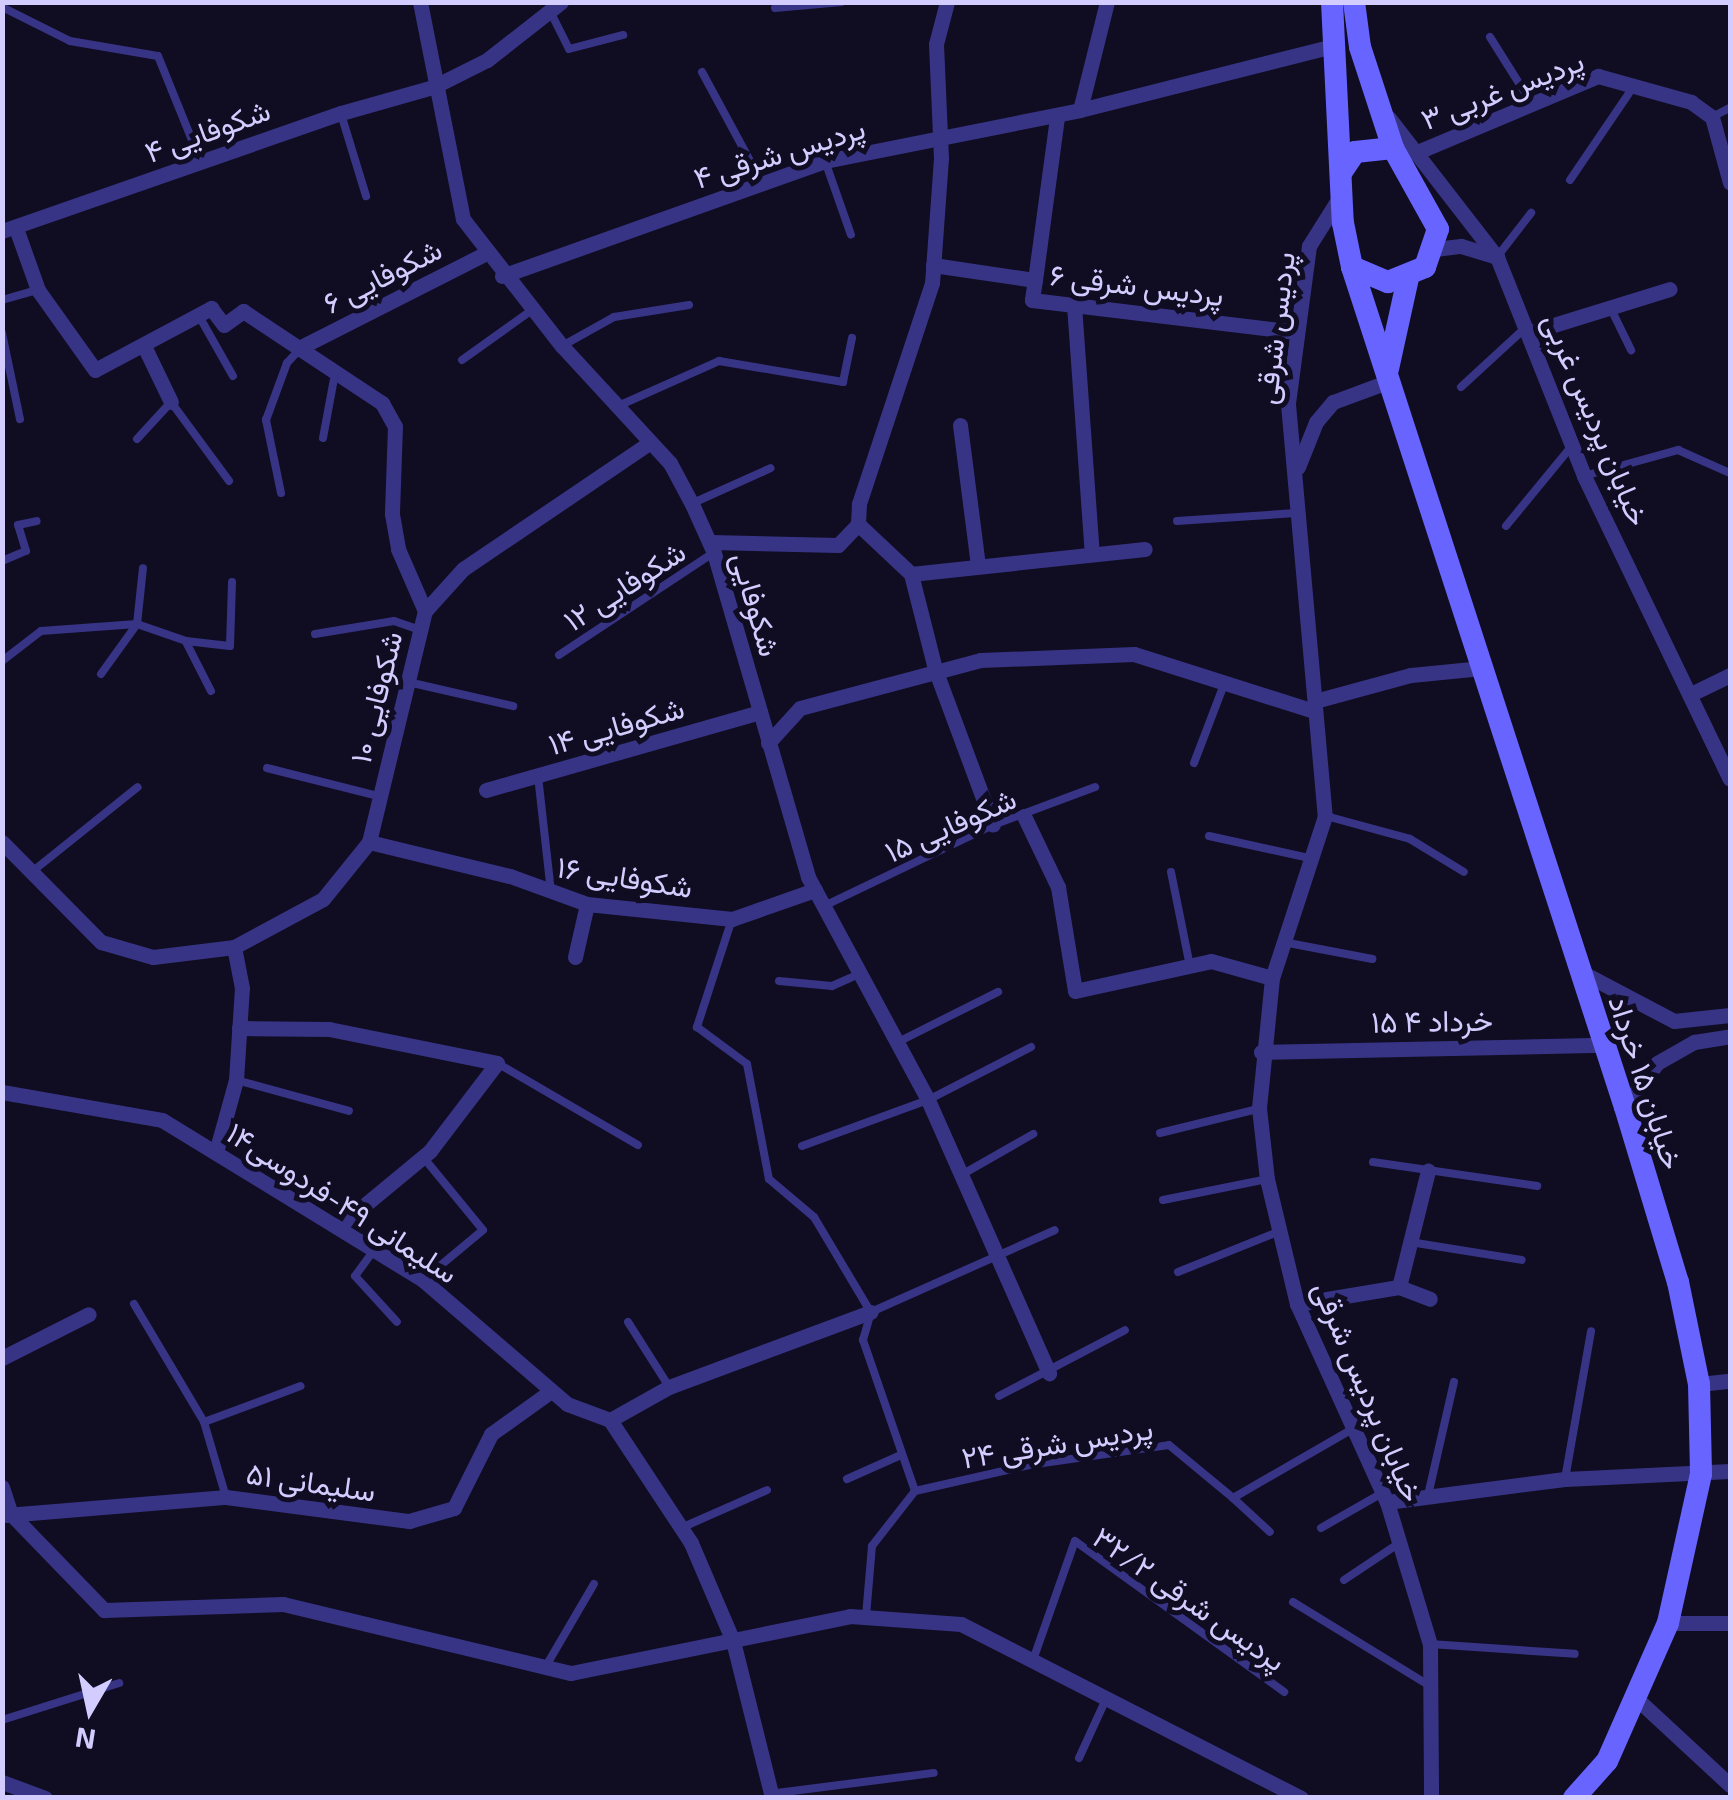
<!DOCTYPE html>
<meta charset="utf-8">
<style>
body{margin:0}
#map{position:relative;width:1733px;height:1800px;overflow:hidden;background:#100c22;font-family:"Exo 2",Vazirmatn,sans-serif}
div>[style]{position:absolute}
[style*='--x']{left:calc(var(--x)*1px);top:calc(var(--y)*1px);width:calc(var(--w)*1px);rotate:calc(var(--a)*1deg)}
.lane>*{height:8px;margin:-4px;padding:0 4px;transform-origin:4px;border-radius:4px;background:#373485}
.street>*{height:15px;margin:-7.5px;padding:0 7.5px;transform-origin:7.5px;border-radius:7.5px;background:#373485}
.secondary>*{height:22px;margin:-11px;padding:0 11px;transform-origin:11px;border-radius:11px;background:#6864ff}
span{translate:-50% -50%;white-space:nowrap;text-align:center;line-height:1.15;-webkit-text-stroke:10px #100c22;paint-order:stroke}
.street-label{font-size:30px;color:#d3cdff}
.frame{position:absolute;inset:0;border:5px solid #d3cdff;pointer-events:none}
.north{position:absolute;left:40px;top:1660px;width:100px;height:100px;-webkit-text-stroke:8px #100c22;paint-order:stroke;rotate:189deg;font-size:28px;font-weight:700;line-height:40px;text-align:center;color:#d3cdff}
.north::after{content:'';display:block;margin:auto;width:35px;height:45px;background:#d3cdff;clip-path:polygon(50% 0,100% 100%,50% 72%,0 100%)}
</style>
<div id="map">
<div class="lane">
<i style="--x:2;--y:7;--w:76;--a:26.6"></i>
<i style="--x:70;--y:41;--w:89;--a:9.7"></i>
<i style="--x:158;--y:56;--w:112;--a:68"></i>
<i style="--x:775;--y:8;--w:67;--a:-5.1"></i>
<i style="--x:551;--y:13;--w:40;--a:63.4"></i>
<i style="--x:569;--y:49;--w:56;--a:-14.5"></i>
<i style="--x:1490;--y:37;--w:79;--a:57.9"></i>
<i style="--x:702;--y:72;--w:124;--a:61.6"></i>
<i style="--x:341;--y:114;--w:86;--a:73"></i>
<i style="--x:1712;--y:117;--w:20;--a:-27"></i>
<i style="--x:825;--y:161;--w:78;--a:70.6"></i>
<i style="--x:1570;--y:180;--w:114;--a:-55.8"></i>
<i style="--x:1497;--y:257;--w:56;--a:-52.3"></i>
<i style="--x:2;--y:300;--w:36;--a:-16"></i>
<i style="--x:1611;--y:309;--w:46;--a:64"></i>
<i style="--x:199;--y:316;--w:69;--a:60.5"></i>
<i style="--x:2;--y:333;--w:88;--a:78.2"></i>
<i style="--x:562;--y:346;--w:60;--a:-29.1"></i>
<i style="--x:614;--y:317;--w:76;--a:-9.1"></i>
<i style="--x:462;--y:360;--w:86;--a:-35.5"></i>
<i style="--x:1461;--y:387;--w:86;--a:-42.6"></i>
<i style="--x:618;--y:406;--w:111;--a:-24"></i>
<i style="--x:719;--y:361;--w:126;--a:9.6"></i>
<i style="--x:843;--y:382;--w:45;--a:-78.4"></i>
<i style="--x:323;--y:438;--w:66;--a:-79.5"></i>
<i style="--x:137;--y:439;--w:50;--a:-47.4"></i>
<i style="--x:171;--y:402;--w:98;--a:53.7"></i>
<i style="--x:1584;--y:476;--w:98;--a:-15.5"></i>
<i style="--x:1678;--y:450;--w:57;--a:23.9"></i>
<i style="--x:281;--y:493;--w:75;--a:-101.6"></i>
<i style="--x:266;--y:420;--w:61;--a:-69.8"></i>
<i style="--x:287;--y:363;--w:21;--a:-47"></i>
<i style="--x:693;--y:503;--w:85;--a:-24.2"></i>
<i style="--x:1177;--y:521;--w:119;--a:-3.8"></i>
<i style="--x:1506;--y:526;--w:101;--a:-50.6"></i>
<i style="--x:2;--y:561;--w:26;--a:-23"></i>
<i style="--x:26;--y:551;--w:27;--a:-107"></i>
<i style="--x:18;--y:525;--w:19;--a:-12"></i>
<i style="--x:315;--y:634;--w:80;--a:-9.3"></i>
<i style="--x:394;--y:621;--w:28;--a:19"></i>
<i style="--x:186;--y:642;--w:55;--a:63"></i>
<i style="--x:559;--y:655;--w:185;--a:-33.5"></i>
<i style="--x:2;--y:661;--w:49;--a:-37.6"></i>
<i style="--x:41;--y:631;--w:96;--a:-4.2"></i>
<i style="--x:137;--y:624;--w:52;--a:19.1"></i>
<i style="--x:186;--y:641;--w:44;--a:6.5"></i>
<i style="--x:230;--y:646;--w:64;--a:-88.2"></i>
<i style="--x:101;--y:674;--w:62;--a:-54.2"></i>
<i style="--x:137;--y:624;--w:56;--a:-83.9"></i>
<i style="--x:408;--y:682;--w:108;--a:12.9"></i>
<i style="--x:1194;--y:763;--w:87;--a:-69.1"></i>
<i style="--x:267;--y:768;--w:114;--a:14.2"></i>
<i style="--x:538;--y:776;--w:116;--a:83.6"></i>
<i style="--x:1326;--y:816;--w:87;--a:15.3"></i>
<i style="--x:1410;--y:839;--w:63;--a:31.4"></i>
<i style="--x:1209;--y:836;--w:102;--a:12.4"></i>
<i style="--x:33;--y:871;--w:134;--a:-38.7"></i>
<i style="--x:1171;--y:872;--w:96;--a:78.6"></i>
<i style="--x:824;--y:906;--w:187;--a:-25.6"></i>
<i style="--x:993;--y:825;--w:109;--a:-20.4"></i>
<i style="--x:732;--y:919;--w:114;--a:108"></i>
<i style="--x:697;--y:1027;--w:62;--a:36.5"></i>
<i style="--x:747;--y:1064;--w:117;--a:79.2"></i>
<i style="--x:769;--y:1179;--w:59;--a:40.2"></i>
<i style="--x:814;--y:1217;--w:109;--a:59.2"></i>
<i style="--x:1283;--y:942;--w:91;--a:10.8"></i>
<i style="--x:779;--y:981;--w:53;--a:5.4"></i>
<i style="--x:832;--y:986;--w:30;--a:-24"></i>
<i style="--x:898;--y:1042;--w:112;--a:-26.6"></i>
<i style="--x:497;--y:1063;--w:163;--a:30.2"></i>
<i style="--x:236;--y:1080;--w:117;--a:15.3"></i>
<i style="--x:1160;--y:1133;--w:101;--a:-13.8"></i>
<i style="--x:802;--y:1146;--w:134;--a:-20.1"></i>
<i style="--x:928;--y:1100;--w:116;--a:-27.2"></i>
<i style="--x:1373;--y:1162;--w:166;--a:8.3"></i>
<i style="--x:963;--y:1174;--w:81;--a:-29.7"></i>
<i style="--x:1163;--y:1200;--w:106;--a:-11.4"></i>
<i style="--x:1410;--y:1242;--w:113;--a:9.1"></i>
<i style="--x:374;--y:1250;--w:32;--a:126"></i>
<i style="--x:355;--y:1276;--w:62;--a:47.6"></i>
<i style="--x:1178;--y:1272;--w:110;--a:-21.9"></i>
<i style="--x:423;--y:1280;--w:78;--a:-39.8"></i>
<i style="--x:483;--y:1230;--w:94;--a:-129.4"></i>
<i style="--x:134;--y:1304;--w:137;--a:59.3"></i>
<i style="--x:204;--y:1422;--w:78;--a:73.7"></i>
<i style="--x:628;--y:1322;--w:75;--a:57.6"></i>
<i style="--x:999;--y:1396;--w:142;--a:-27.6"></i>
<i style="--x:204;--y:1422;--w:103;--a:-20.4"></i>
<i style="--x:847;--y:1479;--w:59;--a:-24"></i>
<i style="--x:1565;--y:1479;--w:150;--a:-80"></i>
<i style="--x:915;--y:1491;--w:160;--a:-109"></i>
<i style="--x:863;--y:1340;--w:29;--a:-74"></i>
<i style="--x:871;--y:1312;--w:201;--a:-24"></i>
<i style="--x:1429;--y:1491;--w:112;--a:-77.1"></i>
<i style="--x:1233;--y:1498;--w:50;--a:42.6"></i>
<i style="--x:681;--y:1528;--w:94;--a:-23.8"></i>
<i style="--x:1321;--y:1528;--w:70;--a:-29.8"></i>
<i style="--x:1344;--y:1580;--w:65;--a:-33.7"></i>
<i style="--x:1293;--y:1602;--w:161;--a:31.5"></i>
<i style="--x:866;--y:1616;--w:70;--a:-85.1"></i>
<i style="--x:872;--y:1546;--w:70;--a:-52"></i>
<i style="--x:915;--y:1491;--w:117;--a:-12.8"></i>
<i style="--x:1029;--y:1465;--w:141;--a:-8.1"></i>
<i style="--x:1169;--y:1445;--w:83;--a:39.6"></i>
<i style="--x:1233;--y:1498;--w:136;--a:-30"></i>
<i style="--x:1430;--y:1644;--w:145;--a:3.9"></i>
<i style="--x:1033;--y:1660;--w:126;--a:-70.6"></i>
<i style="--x:1075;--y:1541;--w:258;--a:35.8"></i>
<i style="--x:546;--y:1666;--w:95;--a:-59.7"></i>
<i style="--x:2;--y:1720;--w:123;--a:-17.5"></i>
<i style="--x:1079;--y:1758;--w:65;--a:-65.4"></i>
<i style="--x:769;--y:1794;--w:166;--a:-7.3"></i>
</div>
<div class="street">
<i style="--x:420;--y:2;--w:221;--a:78.8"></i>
<i style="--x:463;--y:219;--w:161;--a:52.1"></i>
<i style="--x:562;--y:346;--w:159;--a:47.3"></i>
<i style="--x:670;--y:463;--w:47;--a:61.8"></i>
<i style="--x:692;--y:504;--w:54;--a:65.8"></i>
<i style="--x:714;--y:553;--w:337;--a:73.8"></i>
<i style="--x:808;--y:877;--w:253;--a:61.7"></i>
<i style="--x:928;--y:1100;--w:299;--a:66.1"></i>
<i style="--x:947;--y:2;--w:43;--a:104.7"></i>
<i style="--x:936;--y:44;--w:114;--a:87.5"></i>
<i style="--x:941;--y:158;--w:125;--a:94.1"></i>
<i style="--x:932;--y:283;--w:233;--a:108.3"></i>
<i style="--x:859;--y:504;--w:20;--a:93"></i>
<i style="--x:858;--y:524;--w:73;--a:43.3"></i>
<i style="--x:911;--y:574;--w:98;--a:75.8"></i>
<i style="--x:935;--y:669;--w:166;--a:69.6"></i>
<i style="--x:1080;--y:110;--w:264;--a:-14.2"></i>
<i style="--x:1389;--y:118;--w:176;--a:52.2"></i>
<i style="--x:1497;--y:257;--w:236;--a:68.3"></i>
<i style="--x:1584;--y:476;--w:336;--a:64.3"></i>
<i style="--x:1415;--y:153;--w:199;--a:-22.8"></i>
<i style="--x:1598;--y:76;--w:97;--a:15.6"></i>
<i style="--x:1691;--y:102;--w:26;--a:36"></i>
<i style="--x:1712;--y:117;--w:68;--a:74.7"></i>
<i style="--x:1341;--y:195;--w:60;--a:122.1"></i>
<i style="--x:1309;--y:246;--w:159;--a:97.6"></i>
<i style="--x:1288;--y:404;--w:414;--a:84.9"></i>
<i style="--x:1325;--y:816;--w:170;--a:108.1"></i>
<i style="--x:1272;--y:978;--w:131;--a:95.7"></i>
<i style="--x:1259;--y:1108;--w:71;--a:83.6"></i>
<i style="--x:1267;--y:1179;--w:129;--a:76.5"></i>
<i style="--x:1297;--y:1304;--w:217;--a:65.6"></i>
<i style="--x:1387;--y:1502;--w:148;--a:73.2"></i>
<i style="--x:1430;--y:1644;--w:154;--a:89.6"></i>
<i style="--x:2;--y:231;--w:359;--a:-19.2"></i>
<i style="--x:341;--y:113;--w:96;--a:-15.8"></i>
<i style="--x:433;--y:87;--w:60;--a:-26.6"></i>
<i style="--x:487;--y:60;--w:94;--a:-38.1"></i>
<i style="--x:17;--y:231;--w:63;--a:70.4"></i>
<i style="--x:38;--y:290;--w:98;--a:54.5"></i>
<i style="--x:95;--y:370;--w:132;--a:-28.1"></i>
<i style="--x:211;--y:308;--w:21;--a:53"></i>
<i style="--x:224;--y:325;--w:24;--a:-36"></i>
<i style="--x:243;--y:311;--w:167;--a:33.5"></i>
<i style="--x:382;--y:403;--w:26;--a:61"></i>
<i style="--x:395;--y:426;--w:88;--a:92"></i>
<i style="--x:392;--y:514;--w:36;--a:80"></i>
<i style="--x:398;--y:549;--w:68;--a:66.5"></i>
<i style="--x:1435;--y:249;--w:26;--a:-7"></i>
<i style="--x:1461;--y:246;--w:38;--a:17"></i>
<i style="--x:933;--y:265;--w:103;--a:8.4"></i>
<i style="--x:1035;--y:280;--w:20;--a:99"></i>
<i style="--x:1032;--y:300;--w:266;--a:6.9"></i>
<i style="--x:502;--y:276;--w:343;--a:-19.6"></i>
<i style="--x:825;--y:161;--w:260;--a:-11.3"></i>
<i style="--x:1080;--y:110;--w:111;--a:-76"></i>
<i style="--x:1035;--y:280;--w:164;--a:-82.3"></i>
<i style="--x:1074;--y:305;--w:250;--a:85.9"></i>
<i style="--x:1531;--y:332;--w:145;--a:-17.2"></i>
<i style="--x:144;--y:346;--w:62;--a:64.3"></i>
<i style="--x:303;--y:346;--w:205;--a:-26.9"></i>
<i style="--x:960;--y:425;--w:142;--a:82.7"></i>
<i style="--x:1298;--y:467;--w:48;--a:-68.2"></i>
<i style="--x:1316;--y:422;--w:26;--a:-50"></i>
<i style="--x:1333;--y:402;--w:58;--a:-20.3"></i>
<i style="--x:711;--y:542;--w:127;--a:1.4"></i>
<i style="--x:838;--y:545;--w:29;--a:-46"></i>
<i style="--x:911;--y:574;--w:235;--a:-6.1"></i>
<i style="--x:1693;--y:693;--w:41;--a:-25.9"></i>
<i style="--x:1315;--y:701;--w:99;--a:-15.2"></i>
<i style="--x:1411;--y:675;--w:71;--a:-5.6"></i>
<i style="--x:768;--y:743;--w:47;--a:-47.6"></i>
<i style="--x:800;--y:708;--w:186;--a:-14.9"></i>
<i style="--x:980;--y:660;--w:154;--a:-2.2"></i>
<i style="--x:1134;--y:654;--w:189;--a:17.6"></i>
<i style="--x:486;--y:790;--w:285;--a:-15.9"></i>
<i style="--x:1024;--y:816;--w:79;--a:64.4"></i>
<i style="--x:1058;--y:887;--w:105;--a:80.7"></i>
<i style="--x:1075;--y:991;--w:139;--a:-12.4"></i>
<i style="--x:1211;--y:961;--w:63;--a:15.6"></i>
<i style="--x:2;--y:842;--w:141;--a:45.3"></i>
<i style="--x:101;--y:942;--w:54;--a:16.1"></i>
<i style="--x:153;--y:957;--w:82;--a:-7"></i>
<i style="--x:234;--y:947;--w:101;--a:-28.3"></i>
<i style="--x:323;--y:899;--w:73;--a:-51.1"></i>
<i style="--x:369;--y:842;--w:238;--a:-76.4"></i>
<i style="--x:425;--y:611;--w:57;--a:-47.9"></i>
<i style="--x:463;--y:569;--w:225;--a:-34.1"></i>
<i style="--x:369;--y:842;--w:145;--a:13.6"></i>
<i style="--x:510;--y:876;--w:82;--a:20"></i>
<i style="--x:587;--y:904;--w:146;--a:5.9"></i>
<i style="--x:732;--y:919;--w:88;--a:-19.3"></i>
<i style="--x:575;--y:957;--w:54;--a:-77.2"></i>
<i style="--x:1581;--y:972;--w:105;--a:27.8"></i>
<i style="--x:1674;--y:1021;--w:56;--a:-6.1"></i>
<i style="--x:239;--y:1028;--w:90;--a:0.6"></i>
<i style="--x:329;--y:1029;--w:171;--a:11.4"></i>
<i style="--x:497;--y:1063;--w:111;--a:127.3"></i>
<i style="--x:430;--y:1151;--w:119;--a:140.4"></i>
<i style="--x:1261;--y:1052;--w:342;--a:-1.2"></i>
<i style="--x:2;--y:1092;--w:162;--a:9.9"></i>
<i style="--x:162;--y:1120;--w:306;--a:31.5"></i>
<i style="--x:423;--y:1280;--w:190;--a:40.7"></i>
<i style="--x:567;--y:1404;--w:46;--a:20.4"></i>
<i style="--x:610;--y:1420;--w:147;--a:56.6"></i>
<i style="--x:691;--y:1543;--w:107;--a:66.8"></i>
<i style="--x:733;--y:1641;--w:162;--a:76"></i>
<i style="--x:1625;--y:1107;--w:54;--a:-54"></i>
<i style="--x:1657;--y:1063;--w:43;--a:-29.6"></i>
<i style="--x:1694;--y:1042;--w:36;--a:-9"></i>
<i style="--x:216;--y:1152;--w:75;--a:-74.5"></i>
<i style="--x:236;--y:1080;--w:92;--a:-86.3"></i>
<i style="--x:242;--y:988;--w:42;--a:-101"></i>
<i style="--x:1399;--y:1287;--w:120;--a:-76"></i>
<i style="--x:1297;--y:1304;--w:103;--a:-9.5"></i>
<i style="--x:1399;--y:1287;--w:33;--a:21"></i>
<i style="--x:2;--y:1358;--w:97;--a:-26.8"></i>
<i style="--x:1699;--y:1384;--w:31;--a:-6"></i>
<i style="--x:610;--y:1420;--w:68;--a:-29.2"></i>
<i style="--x:669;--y:1387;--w:215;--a:-20.4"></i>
<i style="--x:2;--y:1487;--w:28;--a:72"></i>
<i style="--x:11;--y:1514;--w:134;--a:45.9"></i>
<i style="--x:104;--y:1610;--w:179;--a:-1.9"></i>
<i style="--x:283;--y:1604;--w:296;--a:13.5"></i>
<i style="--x:571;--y:1673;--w:285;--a:-11.5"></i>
<i style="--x:850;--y:1616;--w:111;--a:4.1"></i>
<i style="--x:961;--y:1624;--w:382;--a:27.1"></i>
<i style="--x:1387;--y:1502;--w:179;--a:-7.4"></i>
<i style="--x:1565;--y:1479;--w:165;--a:-2.8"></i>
<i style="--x:6;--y:1515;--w:221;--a:-4.7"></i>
<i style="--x:226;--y:1497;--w:185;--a:7.5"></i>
<i style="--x:409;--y:1521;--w:47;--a:-16.1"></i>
<i style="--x:454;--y:1508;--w:83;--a:-63.4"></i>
<i style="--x:491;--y:1434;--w:74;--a:-35.6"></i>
<i style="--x:1668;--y:1623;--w:62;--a:0"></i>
<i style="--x:1637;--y:1699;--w:127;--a:42.8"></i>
<i style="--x:2;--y:1782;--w:46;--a:20.4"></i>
</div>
<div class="secondary">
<i style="--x:1332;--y:2;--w:221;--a:87.2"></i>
<i style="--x:1343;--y:223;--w:45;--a:78.4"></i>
<i style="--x:1352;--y:267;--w:39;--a:23"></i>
<i style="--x:1388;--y:282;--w:40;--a:-22"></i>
<i style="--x:1425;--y:267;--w:40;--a:-71.1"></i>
<i style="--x:1438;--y:229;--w:93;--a:-119.1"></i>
<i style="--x:1393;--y:148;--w:38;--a:174"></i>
<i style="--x:1355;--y:152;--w:25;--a:124"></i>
<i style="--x:1354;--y:2;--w:45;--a:82.4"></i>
<i style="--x:1360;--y:47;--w:106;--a:71.9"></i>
<i style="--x:1352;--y:267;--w:883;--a:72"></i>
<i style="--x:1625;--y:1107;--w:183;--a:73.2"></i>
<i style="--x:1678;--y:1282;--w:104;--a:78.4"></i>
<i style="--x:1699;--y:1384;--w:90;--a:88.7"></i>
<i style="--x:1701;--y:1474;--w:153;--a:102.5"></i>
<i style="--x:1668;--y:1623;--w:151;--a:113.8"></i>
<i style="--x:1607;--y:1761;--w:50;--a:131.7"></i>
<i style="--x:1388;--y:369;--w:93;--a:-77.6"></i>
</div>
<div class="street-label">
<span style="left:1502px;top:89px;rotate:-21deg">پردیس غربی ۳</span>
<span style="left:207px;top:130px;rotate:-20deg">شکوفایی ۴</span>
<span style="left:779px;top:152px;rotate:-17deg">پردیس شرقی ۴</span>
<span style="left:382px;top:275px;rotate:-27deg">شکوفایی ۶</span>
<span style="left:1137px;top:284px;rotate:7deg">پردیس شرقی ۶</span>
<span style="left:1274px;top:328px;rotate:-83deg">پردیس شرقی</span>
<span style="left:1597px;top:419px;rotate:67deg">خیابان پردیس غربی</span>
<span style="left:624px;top:585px;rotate:-33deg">شکوفایی ۱۲</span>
<span style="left:757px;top:604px;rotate:74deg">شکوفایی</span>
<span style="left:375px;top:697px;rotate:-76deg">شکوفایی ۱۰</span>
<span style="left:616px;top:725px;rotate:-16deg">شکوفایی ۱۴</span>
<span style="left:950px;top:824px;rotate:-24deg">شکوفایی ۱۵</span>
<span style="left:625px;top:876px;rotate:9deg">شکوفایی ۱۶</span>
<span style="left:1432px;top:1020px;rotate:-1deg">۱۵ خرداد ۴</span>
<span style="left:1647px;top:1082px;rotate:72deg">خیابان ۱۵ خرداد</span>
<span style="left:343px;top:1202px;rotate:33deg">سلیمانی ۴۹-فردوسی۱۴</span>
<span style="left:1369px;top:1391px;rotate:67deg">خیابان پردیس شرقی</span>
<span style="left:1057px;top:1442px;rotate:-9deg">پردیس شرقی ۲۴</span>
<span style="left:311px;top:1481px;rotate:8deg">سلیمانی ۵۱</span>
<span style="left:1190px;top:1598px;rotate:35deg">پردیس شرقی ۳۲/۲</span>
</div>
<div class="frame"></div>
<div class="north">N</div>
</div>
